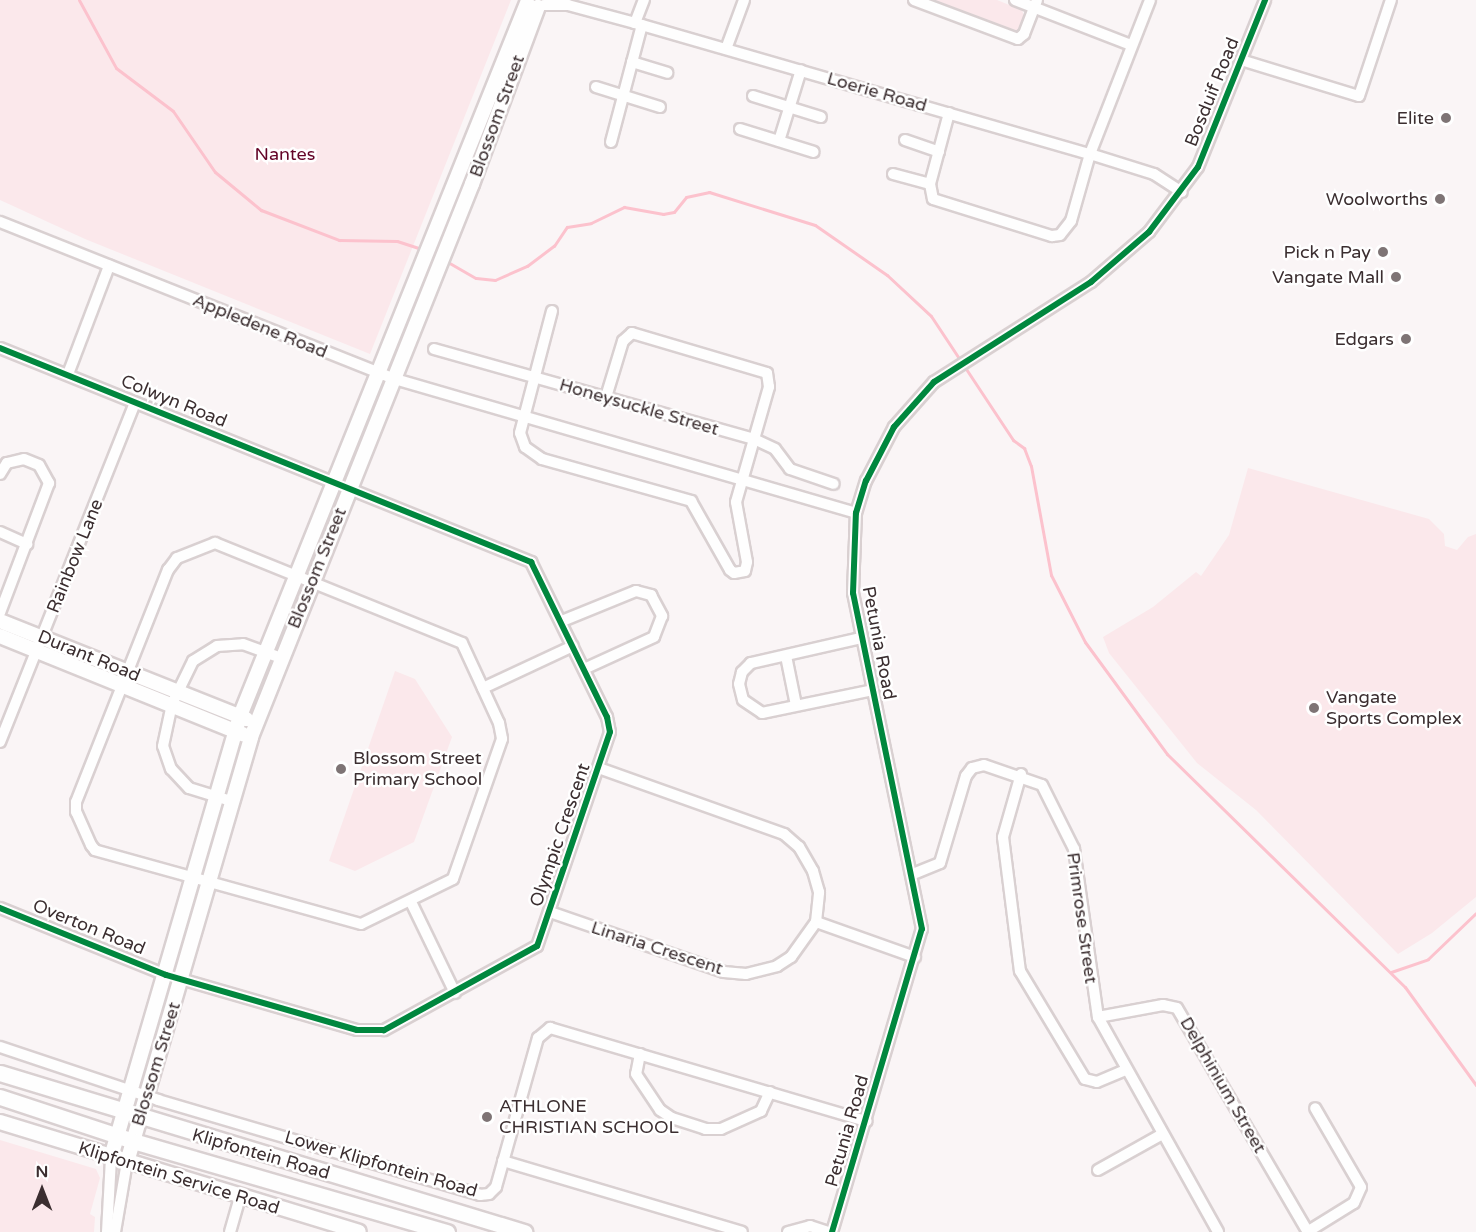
<!DOCTYPE html>
<style>
body{margin:0}
#map{position:relative;width:1476px;height:1232px;overflow:hidden;background:#faf5f6;font-family:"Varela Round",sans-serif}
div>[style]{position:absolute}
[style*='--x']{left:calc(var(--x)*1px);top:calc(var(--y)*1px);width:calc(var(--w)*1px);rotate:calc(var(--a)*1deg)}
.green>*{inset:0;background:#fbe8eb}
.stream>*{height:3px;margin:-1.5px;padding:0 1.5px;transform-origin:1.5px;border-radius:1.5px;background:#fcc2cd}
.roads{filter:drop-shadow(2px 0 #d9d0d1) drop-shadow(-2px 0 #d9d0d1) drop-shadow(0 2px #d9d0d1) drop-shadow(0 -2px #d9d0d1)}
.minor>*{height:10px;margin:-5px;padding:0 5px;transform-origin:5px;border-radius:5px;background:#fefefe}
.tertiary>*{height:14px;margin:-7px;padding:0 7px;transform-origin:7px;border-radius:7px;background:#fefefe}
.secondary>*{height:15px;margin:-7.5px;padding:0 7.5px;transform-origin:7.5px;border-radius:7.5px;background:#fefefe}
.cycleway>*{height:6px;margin:-3px;padding:0 3px;transform-origin:3px;border-radius:3px;background:#00873e}
.dots>*{width:16px;height:16px;translate:-50% -50%;box-sizing:border-box;border:3px solid #fff;border-radius:50%}
span{translate:-50% -50%;white-space:nowrap;text-align:center;line-height:1.15;-webkit-text-stroke:5px #fff;paint-order:stroke}
.street-label{font-size:18px;color:#3b2e30}
.poi-label{font-size:18px;color:#3b2e30}
.right{translate:-100% -50%;text-align:right}
.left{translate:0 -50%;text-align:left}
.park-label{font-size:18px;color:#630427}
.north{position:absolute;left:12px;top:1160px;width:60px;height:60px;-webkit-text-stroke:4px #fff;paint-order:stroke;rotate:0deg;font-size:16px;font-weight:700;line-height:24px;text-align:center;color:#3b2e30}
.north::after{content:'';display:block;margin:auto;width:21px;height:27px;background:#3b2e30;clip-path:polygon(50% 0,100% 100%,50% 72%,0 100%)}
</style>
<div id="map">
<div class="green">
<i style="clip-path:polygon(0 0,511px 0,370px 354px,85px 239px,0 200px)"></i>
<i style="clip-path:polygon(923px 0,997px 0,1022px 10px,1025px 19px,1018px 34px)"></i>
<i style="clip-path:polygon(1248px 468px,1429px 519px,1444px 534px,1445px 546px,1457px 550px,1468px 537px,1476px 534px,1476px 897px,1432px 933px,1398px 954px,1256px 810px,1197px 763px,1109px 653px,1103px 637px,1153px 607px,1196px 572px,1201px 576px,1229px 535px)"></i>
<i style="clip-path:polygon(395px 671px,415px 679px,452px 737px,414px 842px,355px 871px,329px 861px)"></i>
<i style="clip-path:polygon(0 1140px,96px 1169px,100px 1178px,90px 1214px,95px 1217px,94px 1232px,0 1232px)"></i>
</div>
<div class="stream">
<i style="--x:79;--y:0;--w:77;--a:61.4"></i>
<i style="--x:116;--y:68;--w:71;--a:37"></i>
<i style="--x:173;--y:111;--w:74;--a:55.5"></i>
<i style="--x:215;--y:172;--w:60;--a:39.6"></i>
<i style="--x:261;--y:210;--w:84;--a:21"></i>
<i style="--x:339;--y:240;--w:58;--a:1"></i>
<i style="--x:397;--y:241;--w:29;--a:18"></i>
<i style="--x:446;--y:261;--w:34;--a:30"></i>
<i style="--x:476;--y:278;--w:19;--a:6"></i>
<i style="--x:495;--y:280;--w:35;--a:-24"></i>
<i style="--x:527;--y:266;--w:34;--a:-37"></i>
<i style="--x:554;--y:246;--w:23;--a:-56"></i>
<i style="--x:567;--y:227;--w:24;--a:-9"></i>
<i style="--x:591;--y:223;--w:37;--a:-26"></i>
<i style="--x:624;--y:207;--w:40;--a:10"></i>
<i style="--x:663;--y:214;--w:11;--a:-10"></i>
<i style="--x:674;--y:212;--w:19;--a:-51"></i>
<i style="--x:686;--y:197;--w:24;--a:-12"></i>
<i style="--x:709;--y:192;--w:111;--a:17.3"></i>
<i style="--x:815;--y:225;--w:88;--a:34.8"></i>
<i style="--x:887;--y:275;--w:60;--a:43"></i>
<i style="--x:931;--y:316;--w:149;--a:56.5"></i>
<i style="--x:1013;--y:440;--w:14;--a:36"></i>
<i style="--x:1024;--y:448;--w:19;--a:69"></i>
<i style="--x:1031;--y:466;--w:111;--a:79.6"></i>
<i style="--x:1051;--y:575;--w:75;--a:63.1"></i>
<i style="--x:1085;--y:642;--w:139;--a:53.8"></i>
<i style="--x:1167;--y:754;--w:333;--a:44.4"></i>
<i style="--x:1405;--y:987;--w:121;--a:54.1"></i>
<i style="--x:1391;--y:972;--w:39;--a:-19"></i>
<i style="--x:1428;--y:959;--w:66;--a:-43.8"></i>
</div>
<div class="roads">
<div class="minor">
<i style="--x:914;--y:0;--w:111;--a:20.6"></i>
<i style="--x:1018;--y:39;--w:8;--a:-40"></i>
<i style="--x:1024;--y:34;--w:36;--a:-69"></i>
<i style="--x:1015;--y:0;--w:124;--a:21.2"></i>
<i style="--x:544;--y:5;--w:24;--a:0"></i>
<i style="--x:568;--y:5;--w:69;--a:15"></i>
<i style="--x:635;--y:23;--w:473;--a:16.1"></i>
<i style="--x:1090;--y:154;--w:67;--a:17.4"></i>
<i style="--x:1154;--y:174;--w:33;--a:33"></i>
<i style="--x:635;--y:23;--w:25;--a:-69"></i>
<i style="--x:726;--y:49;--w:52;--a:-69.8"></i>
<i style="--x:1241;--y:60;--w:123;--a:17"></i>
<i style="--x:1359;--y:96;--w:101;--a:-71.6"></i>
<i style="--x:632;--y:62;--w:37;--a:17"></i>
<i style="--x:596;--y:87;--w:67;--a:17.4"></i>
<i style="--x:753;--y:96;--w:71;--a:17.2"></i>
<i style="--x:949;--y:113;--w:73;--a:105"></i>
<i style="--x:930;--y:184;--w:15;--a:79"></i>
<i style="--x:933;--y:199;--w:125;--a:17.3"></i>
<i style="--x:1052;--y:236;--w:8;--a:-7"></i>
<i style="--x:1060;--y:235;--w:18;--a:-52"></i>
<i style="--x:1071;--y:221;--w:70;--a:-74.2"></i>
<i style="--x:1090;--y:154;--w:165;--a:-68.7"></i>
<i style="--x:740;--y:129;--w:77;--a:17.3"></i>
<i style="--x:905;--y:140;--w:36;--a:19"></i>
<i style="--x:779;--y:141;--w:74;--a:-72.8"></i>
<i style="--x:611;--y:142;--w:121;--a:-75.2"></i>
<i style="--x:893;--y:174;--w:38;--a:15"></i>
<i style="--x:0;--y:222;--w:425;--a:21.7"></i>
<i style="--x:395;--y:379;--w:480;--a:16.2"></i>
<i style="--x:552;--y:311;--w:126;--a:104.7"></i>
<i style="--x:520;--y:433;--w:15;--a:70"></i>
<i style="--x:525;--y:447;--w:21;--a:35"></i>
<i style="--x:542;--y:459;--w:155;--a:15.7"></i>
<i style="--x:691;--y:501;--w:79;--a:60.5"></i>
<i style="--x:730;--y:570;--w:5;--a:37"></i>
<i style="--x:734;--y:573;--w:11;--a:-10"></i>
<i style="--x:745;--y:571;--w:9;--a:-77"></i>
<i style="--x:747;--y:562;--w:61;--a:-100.4"></i>
<i style="--x:736;--y:502;--w:120;--a:-74"></i>
<i style="--x:769;--y:387;--w:14;--a:-98"></i>
<i style="--x:767;--y:373;--w:141;--a:-163.5"></i>
<i style="--x:632;--y:333;--w:12;--a:138"></i>
<i style="--x:623;--y:341;--w:59;--a:106.9"></i>
<i style="--x:0;--y:348;--w:573;--a:21.95"></i>
<i style="--x:531;--y:562;--w:173;--a:63.9"></i>
<i style="--x:607;--y:717;--w:15;--a:79"></i>
<i style="--x:610;--y:732;--w:226;--a:108.8"></i>
<i style="--x:537;--y:946;--w:175;--a:151.2"></i>
<i style="--x:384;--y:1030;--w:27;--a:180"></i>
<i style="--x:357;--y:1030;--w:199;--a:-163.9"></i>
<i style="--x:166;--y:975;--w:179;--a:-158"></i>
<i style="--x:434;--y:349;--w:332;--a:15.7"></i>
<i style="--x:754;--y:439;--w:23;--a:25"></i>
<i style="--x:775;--y:449;--w:25;--a:53"></i>
<i style="--x:790;--y:469;--w:46;--a:18.8"></i>
<i style="--x:68;--y:374;--w:116;--a:-69.2"></i>
<i style="--x:0;--y:474;--w:13;--a:-58"></i>
<i style="--x:7;--y:463;--w:17;--a:-13"></i>
<i style="--x:24;--y:459;--w:16;--a:22"></i>
<i style="--x:39;--y:465;--w:21;--a:61"></i>
<i style="--x:49;--y:483;--w:139;--a:110.7"></i>
<i style="--x:0;--y:532;--w:30;--a:24"></i>
<i style="--x:215;--y:543;--w:266;--a:22"></i>
<i style="--x:462;--y:643;--w:88;--a:65.2"></i>
<i style="--x:499;--y:723;--w:16;--a:79"></i>
<i style="--x:502;--y:739;--w:148;--a:109.3"></i>
<i style="--x:453;--y:879;--w:102;--a:153.9"></i>
<i style="--x:361;--y:924;--w:276;--a:-164.5"></i>
<i style="--x:95;--y:850;--w:6;--a:-129"></i>
<i style="--x:91;--y:845;--w:36;--a:-114"></i>
<i style="--x:76;--y:812;--w:10;--a:-90"></i>
<i style="--x:76;--y:802;--w:250;--a:-68.4"></i>
<i style="--x:168;--y:570;--w:15;--a:-53"></i>
<i style="--x:177;--y:558;--w:41;--a:-21.5"></i>
<i style="--x:562;--y:621;--w:80;--a:-22.1"></i>
<i style="--x:636;--y:591;--w:16;--a:15"></i>
<i style="--x:651;--y:595;--w:24;--a:62"></i>
<i style="--x:662;--y:616;--w:22;--a:111"></i>
<i style="--x:654;--y:637;--w:77;--a:155.4"></i>
<i style="--x:861;--y:638;--w:113;--a:167.2"></i>
<i style="--x:751;--y:663;--w:13;--a:135"></i>
<i style="--x:742;--y:672;--w:12;--a:104"></i>
<i style="--x:739;--y:684;--w:16;--a:76"></i>
<i style="--x:743;--y:700;--w:23;--a:34"></i>
<i style="--x:762;--y:713;--w:113;--a:-11.7"></i>
<i style="--x:786;--y:656;--w:50;--a:78.5"></i>
<i style="--x:483;--y:688;--w:99;--a:-25"></i>
<i style="--x:0;--y:742;--w:365;--a:-68.3"></i>
<i style="--x:1021;--y:774;--w:66;--a:105.9"></i>
<i style="--x:1003;--y:837;--w:135;--a:82.8"></i>
<i style="--x:1020;--y:971;--w:126;--a:59"></i>
<i style="--x:1085;--y:1079;--w:12;--a:14"></i>
<i style="--x:1097;--y:1082;--w:30;--a:-23"></i>
<i style="--x:231;--y:801;--w:44;--a:-162.8"></i>
<i style="--x:189;--y:788;--w:26;--a:-133"></i>
<i style="--x:171;--y:769;--w:24;--a:-109"></i>
<i style="--x:163;--y:746;--w:43;--a:-77.9"></i>
<i style="--x:172;--y:704;--w:48;--a:-64"></i>
<i style="--x:193;--y:661;--w:28;--a:-32"></i>
<i style="--x:217;--y:646;--w:26;--a:-4"></i>
<i style="--x:243;--y:644;--w:40;--a:20.2"></i>
<i style="--x:913;--y:874;--w:29;--a:-22"></i>
<i style="--x:940;--y:863;--w:91;--a:-73.4"></i>
<i style="--x:966;--y:776;--w:10;--a:-53"></i>
<i style="--x:972;--y:768;--w:12;--a:-14"></i>
<i style="--x:984;--y:765;--w:61;--a:19"></i>
<i style="--x:1042;--y:785;--w:72;--a:63.4"></i>
<i style="--x:1074;--y:849;--w:170;--a:81.9"></i>
<i style="--x:1098;--y:1017;--w:246;--a:60.8"></i>
<i style="--x:411;--y:902;--w:101;--a:64.2"></i>
<i style="--x:550;--y:912;--w:184;--a:19"></i>
<i style="--x:724;--y:972;--w:22;--a:5"></i>
<i style="--x:746;--y:974;--w:32;--a:-14"></i>
<i style="--x:777;--y:966;--w:17;--a:-33"></i>
<i style="--x:791;--y:957;--w:43;--a:-54.5"></i>
<i style="--x:816;--y:922;--w:30;--a:-84"></i>
<i style="--x:819;--y:892;--w:22;--a:-106"></i>
<i style="--x:813;--y:871;--w:28;--a:-120"></i>
<i style="--x:799;--y:847;--w:20;--a:-139"></i>
<i style="--x:784;--y:834;--w:196;--a:-160.4"></i>
<i style="--x:816;--y:922;--w:105;--a:19.5"></i>
<i style="--x:1098;--y:1017;--w:66;--a:-10.5"></i>
<i style="--x:1163;--y:1005;--w:14;--a:12"></i>
<i style="--x:1177;--y:1008;--w:259;--a:59.7"></i>
<i style="--x:0;--y:1047;--w:167;--a:18.5"></i>
<i style="--x:158;--y:1100;--w:336;--a:16.4"></i>
<i style="--x:480;--y:1195;--w:9;--a:-6"></i>
<i style="--x:489;--y:1194;--w:10;--a:-45"></i>
<i style="--x:496;--y:1187;--w:155;--a:-74.3"></i>
<i style="--x:538;--y:1038;--w:16;--a:-40"></i>
<i style="--x:550;--y:1028;--w:330;--a:16.4"></i>
<i style="--x:640;--y:1054;--w:20;--a:101"></i>
<i style="--x:636;--y:1074;--w:43;--a:56.3"></i>
<i style="--x:660;--y:1110;--w:14;--a:34"></i>
<i style="--x:672;--y:1118;--w:35;--a:18"></i>
<i style="--x:705;--y:1129;--w:16;--a:0"></i>
<i style="--x:721;--y:1129;--w:44;--a:-24.2"></i>
<i style="--x:761;--y:1111;--w:21;--a:-65"></i>
<i style="--x:503;--y:1161;--w:249;--a:16.5"></i>
<i style="--x:1098;--y:1170;--w:72;--a:-29.1"></i>
<i style="--x:107;--y:1232;--w:75;--a:-86.9"></i>
<i style="--x:115;--y:1232;--w:71;--a:-80.3"></i>
<i style="--x:230;--y:1232;--w:36;--a:-74"></i>
<i style="--x:788;--y:1232;--w:23;--a:-15"></i>
<i style="--x:810;--y:1226;--w:20;--a:18"></i>
<i style="--x:832;--y:1232;--w:316;--a:-73.5"></i>
<i style="--x:922;--y:929;--w:343;--a:-101.6"></i>
<i style="--x:853;--y:593;--w:80;--a:-87.9"></i>
<i style="--x:856;--y:513;--w:34;--a:-73"></i>
<i style="--x:866;--y:481;--w:61;--a:-62.6"></i>
<i style="--x:894;--y:427;--w:60;--a:-48.4"></i>
<i style="--x:934;--y:382;--w:186;--a:-32.5"></i>
<i style="--x:1091;--y:282;--w:77;--a:-40.8"></i>
<i style="--x:1149;--y:232;--w:81;--a:-53"></i>
<i style="--x:1198;--y:167;--w:180;--a:-68.1"></i>
<i style="--x:1307;--y:1232;--w:55;--a:-31.7"></i>
<i style="--x:1354;--y:1203;--w:17;--a:-66"></i>
<i style="--x:1361;--y:1187;--w:91;--a:-120.2"></i>
</div>
<div class="tertiary">
<i style="--x:0;--y:621;--w:265;--a:21.7"></i>
<i style="--x:0;--y:636;--w:262;--a:22"></i>
<i style="--x:0;--y:1122;--w:375;--a:17"></i>
<i style="--x:111;--y:1157;--w:459;--a:-73.7"></i>
<i style="--x:240;--y:716;--w:769;--a:-68.07"></i>
<i style="--x:127;--y:1162;--w:443;--a:-73.7"></i>
<i style="--x:251;--y:737;--w:596;--a:-68.22"></i>
<i style="--x:472;--y:184;--w:189;--a:-69.6"></i>
</div>
<div class="secondary">
<i style="--x:0;--y:1073;--w:548;--a:16.88"></i>
<i style="--x:0;--y:1097;--w:140;--a:18.3"></i>
<i style="--x:133;--y:1141;--w:327;--a:16.2"></i>
</div>
</div>
<div class="cycleway">
<i style="--x:0;--y:348;--w:573;--a:21.95"></i>
<i style="--x:531;--y:562;--w:173;--a:63.9"></i>
<i style="--x:607;--y:717;--w:15;--a:79"></i>
<i style="--x:610;--y:732;--w:226;--a:108.8"></i>
<i style="--x:537;--y:946;--w:175;--a:151.2"></i>
<i style="--x:384;--y:1030;--w:27;--a:180"></i>
<i style="--x:357;--y:1030;--w:199;--a:-163.9"></i>
<i style="--x:166;--y:975;--w:179;--a:-158"></i>
<i style="--x:832;--y:1232;--w:316;--a:-73.5"></i>
<i style="--x:922;--y:929;--w:343;--a:-101.6"></i>
<i style="--x:853;--y:593;--w:80;--a:-87.9"></i>
<i style="--x:856;--y:513;--w:34;--a:-73"></i>
<i style="--x:866;--y:481;--w:61;--a:-62.6"></i>
<i style="--x:894;--y:427;--w:60;--a:-48.4"></i>
<i style="--x:934;--y:382;--w:186;--a:-32.5"></i>
<i style="--x:1091;--y:282;--w:77;--a:-40.8"></i>
<i style="--x:1149;--y:232;--w:81;--a:-53"></i>
<i style="--x:1198;--y:167;--w:180;--a:-68.1"></i>
</div>
<div class="dots">
<i style="left:1446px;top:118px;background:#7e7475"></i>
<i style="left:1440px;top:199px;background:#7e7475"></i>
<i style="left:1383px;top:252px;background:#7e7475"></i>
<i style="left:1396px;top:277px;background:#7e7475"></i>
<i style="left:1406px;top:339px;background:#7e7475"></i>
<i style="left:1314px;top:708px;background:#7e7475"></i>
<i style="left:341px;top:769px;background:#7e7475"></i>
<i style="left:487px;top:1117px;background:#7e7475"></i>
</div>
<div class="street-label">
<span style="left:877px;top:92px;rotate:16deg">Loerie Road</span>
<span style="left:1212px;top:92px;rotate:-68deg">Bosduif Road</span>
<span style="left:497px;top:116px;rotate:-70deg">Blossom Street</span>
<span style="left:260px;top:326px;rotate:22deg">Appledene Road</span>
<span style="left:174px;top:401px;rotate:22deg">Colwyn Road</span>
<span style="left:639px;top:407px;rotate:16deg">Honeysuckle Street</span>
<span style="left:75px;top:556px;rotate:-68deg">Rainbow Lane</span>
<span style="left:317px;top:568px;rotate:-68deg">Blossom Street</span>
<span style="left:879px;top:643px;rotate:79deg">Petunia Road</span>
<span style="left:89px;top:656px;rotate:22deg">Durant Road</span>
<span style="left:560px;top:835px;rotate:-71deg">Olympic Crescent</span>
<span style="left:1082px;top:918px;rotate:82deg">Primrose Street</span>
<span style="left:89px;top:927px;rotate:22deg">Overton Road</span>
<span style="left:657px;top:948px;rotate:18deg">Linaria Crescent</span>
<span style="left:156px;top:1064px;rotate:-73deg">Blossom Street</span>
<span style="left:1223px;top:1085px;rotate:60deg">Delphinium Street</span>
<span style="left:847px;top:1131px;rotate:-74deg">Petunia Road</span>
<span style="left:261px;top:1154px;rotate:16deg">Klipfontein Road</span>
<span style="left:381px;top:1164px;rotate:16deg">Lower Klipfontein Road</span>
<span style="left:179px;top:1178px;rotate:17deg">Klipfontein Service Road</span>
</div>
<div class="poi-label">
<span class="right" style="left:1434px;top:118px">Elite</span>
<span class="right" style="left:1428px;top:199px">Woolworths</span>
<span class="right" style="left:1371px;top:252px">Pick n Pay</span>
<span class="right" style="left:1384px;top:277px">Vangate Mall</span>
<span class="right" style="left:1394px;top:339px">Edgars</span>
<span class="left" style="left:1326px;top:708px">Vangate<br>Sports Complex</span>
<span class="left" style="left:353px;top:769px">Blossom Street<br>Primary School</span>
<span class="left" style="left:499px;top:1117px">ATHLONE<br>CHRISTIAN SCHOOL</span>
</div>
<div class="park-label">
<span style="left:285px;top:154px">Nantes</span>
</div>
<div class="north">N</div>
</div>
